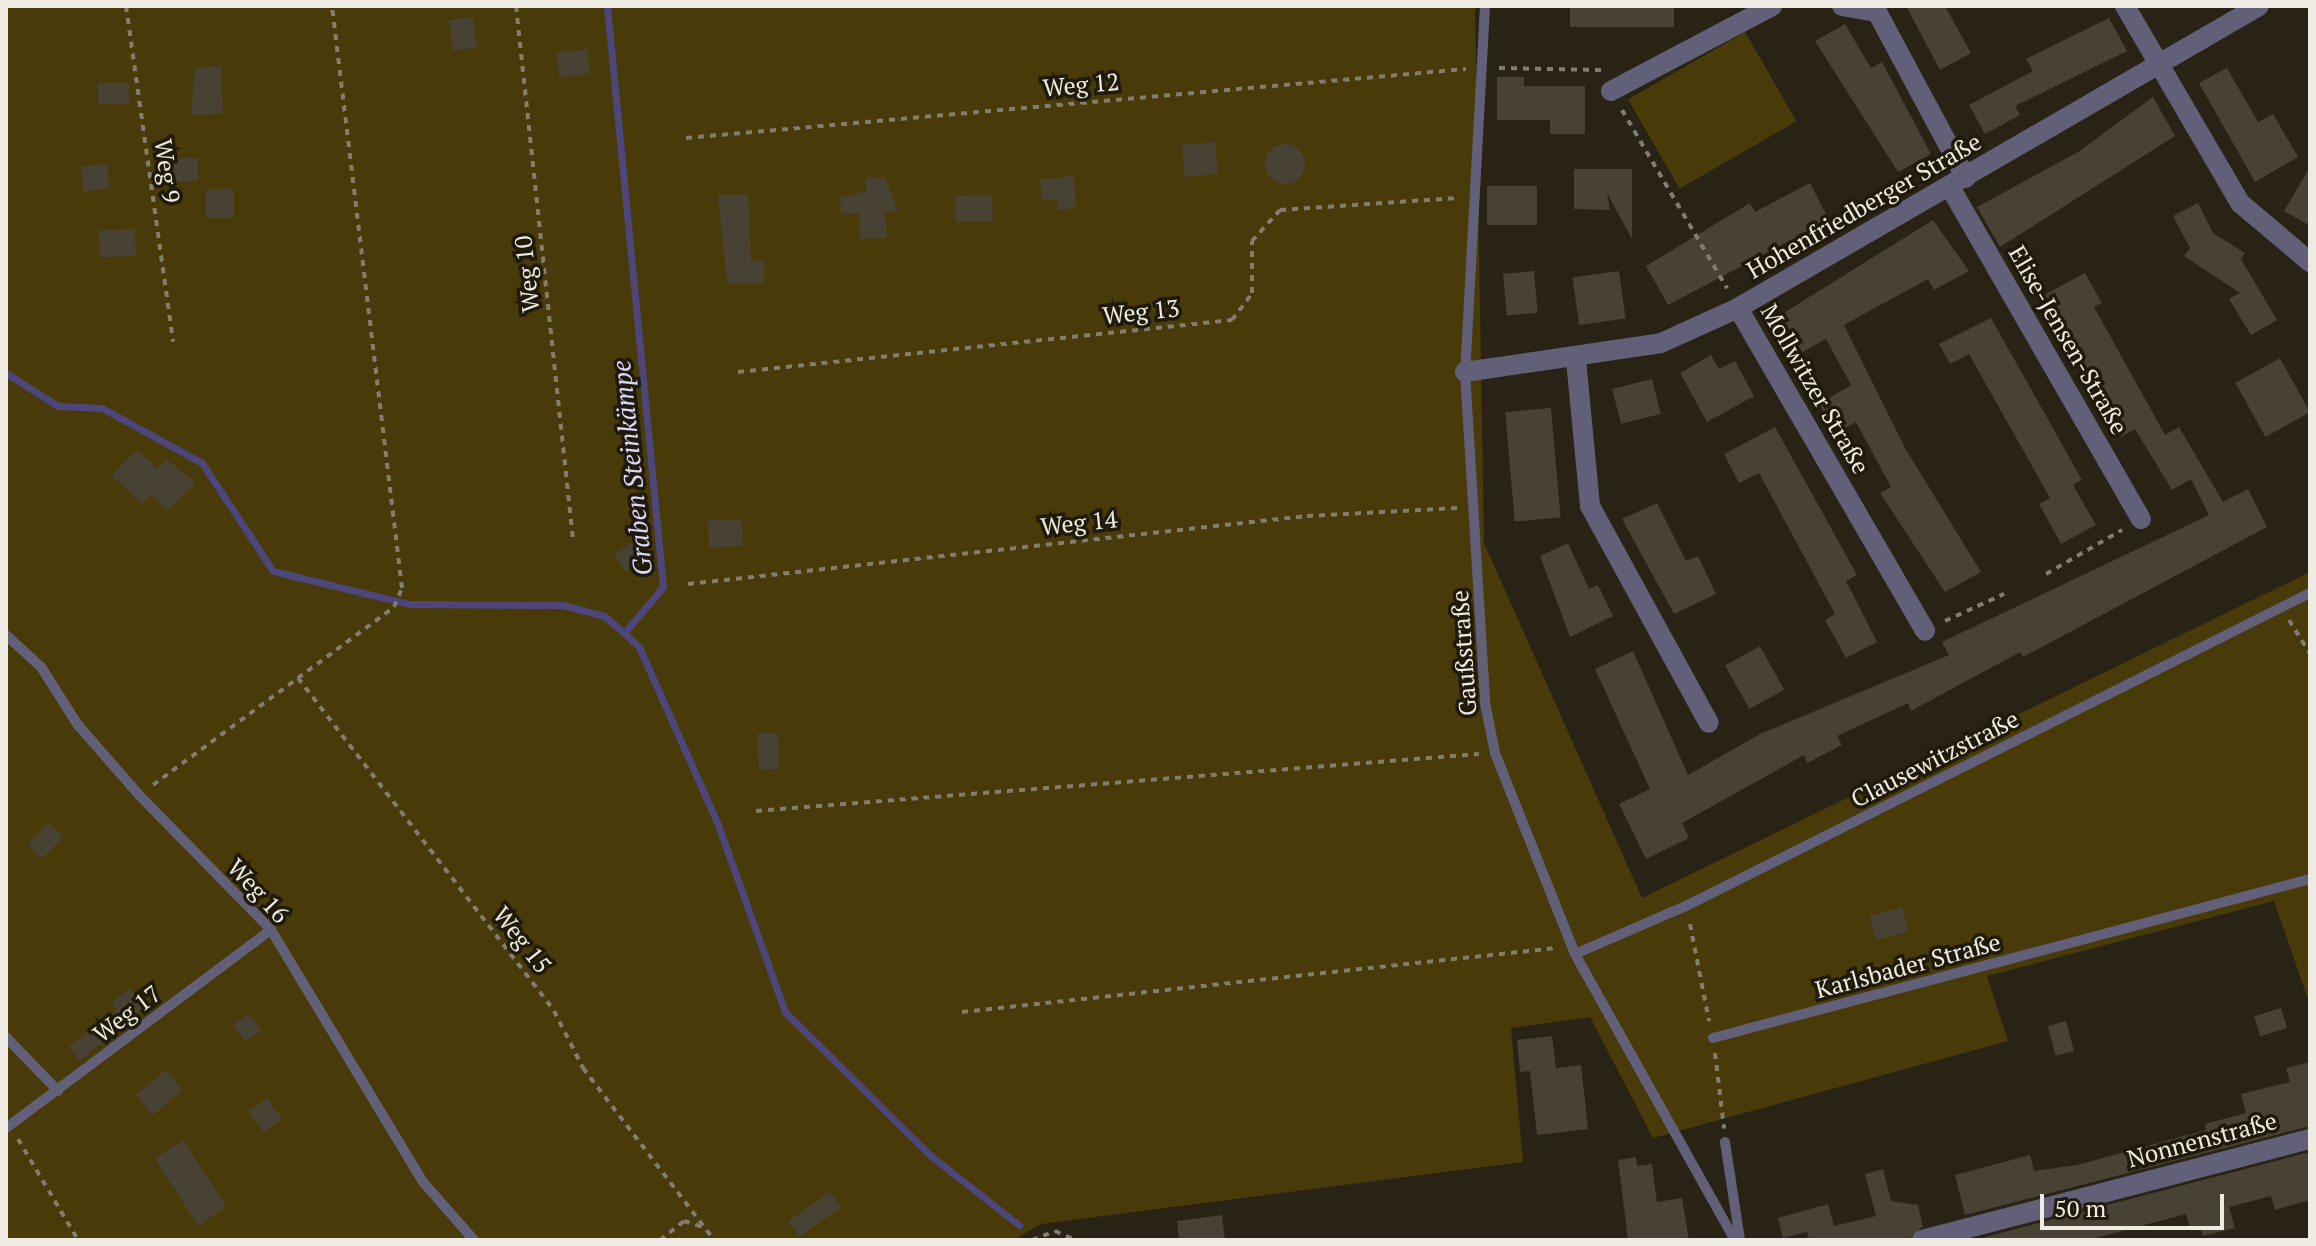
<!DOCTYPE html>
<meta charset="utf-8">
<style>
body{margin:0}
#map{position:relative;width:2316px;height:1246px;overflow:hidden;background:#282315;font-family:"PT Serif",serif}
div>[style]{position:absolute}
[style*='--x']{left:calc(var(--x)*1px);top:calc(var(--y)*1px);width:calc(var(--w)*1px);rotate:calc(var(--a)*1deg)}
.green>*{inset:0;background:#493a0a;transform-origin:0 0}
.stream>*{height:7px;margin:-3.5px;padding:0 3.5px;transform-origin:3.5px;border-radius:3.5px;background:#4d467a}
.building>*{inset:0;background:#474233;transform-origin:0 0}
.round{border-radius:50%}
.path>*{height:4px;margin-top:-2px;transform-origin:0;background:repeating-linear-gradient(90deg,#817d71 0 6px,transparent 0 12px)}
.lane>*{height:10px;margin:-5px;padding:0 5px;transform-origin:5px;border-radius:5px;background:#626079}
.street>*{height:20px;margin:-10px;padding:0 10px;transform-origin:10px;border-radius:10px;background:#626079}
span{translate:-50% -50%;white-space:nowrap;text-align:center;line-height:1.15;-webkit-text-stroke:7px #1f1a0c;paint-order:stroke}
.street-label{font-size:24px;color:#eeebe2}
.water-label{font-size:26px;color:#dad8fa;font-style:italic}
.frame{position:absolute;inset:0;border:8px solid #eeebe2;pointer-events:none}
.scale{position:absolute;left:2040px;top:1194px;width:184px;height:36px;box-sizing:border-box;border:4px solid #eeebe2;border-top:0;padding-left:10px;font-size:24px;line-height:28px;white-space:nowrap;color:#eeebe2;-webkit-text-stroke:6px #1f1a0c;paint-order:stroke}
</style>
<div id="map">
<div class="green">
<i style="clip-path:polygon(6px 6px,1475px 6px,1484px 543px,1642px 898px,2310px 572px,2310px 1005px,2274px 901px,1987px 976px,2008px 1041px,1653px 1138px,1590px 1017px,1511px 1028px,1523px 1162px,1041px 1224px,1014px 1240px,6px 1240px)"></i>
<i style="left:1745px;top:32px;width:103px;height:135px;rotate:60deg"></i>
</div>
<div class="stream">
<i style="--x:6;--y:373;--w:62;--a:32.4"></i>
<i style="--x:58;--y:406;--w:44;--a:2.6"></i>
<i style="--x:102;--y:408;--w:114;--a:28.8"></i>
<i style="--x:202;--y:463;--w:129;--a:56.7"></i>
<i style="--x:273;--y:571;--w:140;--a:13.6"></i>
<i style="--x:409;--y:604;--w:154;--a:0.4"></i>
<i style="--x:563;--y:605;--w:42;--a:15"></i>
<i style="--x:604;--y:616;--w:26;--a:40"></i>
<i style="--x:624;--y:633;--w:60;--a:-49.7"></i>
<i style="--x:663;--y:587;--w:584;--a:-95.51"></i>
<i style="--x:624;--y:633;--w:21;--a:43"></i>
<i style="--x:639;--y:647;--w:192;--a:66"></i>
<i style="--x:717;--y:822;--w:202;--a:70.3"></i>
<i style="--x:785;--y:1012;--w:205;--a:44.6"></i>
<i style="--x:931;--y:1156;--w:112;--a:38.1"></i>
</div>
<div class="building">
<i style="left:1570px;top:6px;width:104px;height:21px"></i>
<i style="clip-path:polygon(1906px 6px,1945px 6px,1971px 53px,1940px 70px)"></i>
<i style="left:473px;top:17px;width:31px;height:24px;rotate:83deg"></i>
<i style="clip-path:polygon(2109px 18px,2127px 51px,2015px 106px,2020px 115px,1985px 134px,1969px 105px,2033px 71px,2026px 59px)"></i>
<i style="clip-path:polygon(1845px 24px,1871px 68px,1882px 62px,1931px 154px,1898px 172px,1815px 41px)"></i>
<i style="left:587px;top:49px;width:25px;height:31px;rotate:83deg"></i>
<i style="clip-path:polygon(221px 66px,223px 114px,191px 115px,195px 68px)"></i>
<i style="clip-path:polygon(2227px 68px,2258px 122px,2273px 114px,2298px 157px,2255px 182px,2199px 83px)"></i>
<i style="clip-path:polygon(1497px 77px,1524px 77px,1524px 86px,1585px 86px,1585px 134px,1550px 134px,1550px 120px,1497px 120px)"></i>
<i style="left:129px;top:83px;width:21px;height:31px;rotate:90deg"></i>
<i style="clip-path:polygon(2153px 97px,2175px 136px,2000px 247px,1977px 207px,2078px 152px)"></i>
<i style="left:1215px;top:142px;width:32px;height:33px;rotate:85deg"></i>
<i class="round" style="left:1265px;top:144px;width:40px;height:40px"></i>
<i style="left:198px;top:158px;width:23px;height:34px;rotate:90deg"></i>
<i style="left:107px;top:164px;width:25px;height:26px;rotate:85deg"></i>
<i style="clip-path:polygon(2310px 167px,2310px 226px,2284px 211px)"></i>
<i style="clip-path:polygon(1574px 169px,1632px 169px,1632px 239px,1607px 193px,1610px 210px,1574px 209px)"></i>
<i style="clip-path:polygon(1074px 176px,1076px 208px,1058px 210px,1057px 199px,1042px 200px,1040px 179px)"></i>
<i style="clip-path:polygon(885px 177px,898px 211px,885px 212px,887px 238px,860px 239px,859px 213px,841px 213px,840px 197px,866px 192px,866px 178px)"></i>
<i style="clip-path:polygon(1810px 183px,1829px 220px,1668px 305px,1646px 266px,1750px 203px,1755px 212px)"></i>
<i style="left:1537px;top:186px;width:39px;height:50px;rotate:90deg"></i>
<i style="left:234px;top:189px;width:29px;height:28px;rotate:90deg"></i>
<i style="clip-path:polygon(748px 194px,751px 261px,764px 260px,764px 283px,727px 283px,718px 195px)"></i>
<i style="left:992px;top:195px;width:26px;height:37px;rotate:88deg"></i>
<i style="clip-path:polygon(2198px 203px,2213px 233px,2245px 253px,2241px 259px,2277px 320px,2251px 335px,2229px 299px,2240px 293px,2184px 256px,2190px 248px,2173px 216px)"></i>
<i style="clip-path:polygon(1933px 220px,1969px 271px,1934px 290px,1928px 279px,1844px 325px,1905px 448px,1981px 572px,1945px 592px,1880px 493px,1891px 487px,1856px 422px,1836px 433px,1819px 404px,1851px 385px,1826px 339px,1790px 359px,1769px 322px)"></i>
<i style="left:135px;top:229px;width:27px;height:36px;rotate:88deg"></i>
<i style="left:1534px;top:271px;width:42px;height:31px;rotate:85deg"></i>
<i style="left:1619px;top:271px;width:48px;height:47px;rotate:82deg"></i>
<i style="clip-path:polygon(2085px 273px,2102px 303px,2094px 307px,2165px 435px,2179px 427px,2223px 502px,2248px 489px,2267px 527px,2023px 657px,2020px 652px,1911px 711px,1908px 703px,1837px 736px,1842px 745px,1807px 763px,1804px 755px,1682px 823px,1689px 838px,1646px 859px,1619px 804px,1650px 789px,1595px 669px,1633px 651px,1688px 775px,1760px 734px,1949px 655px,1942px 642px,2209px 515px,2191px 479px,2172px 490px,2135px 429px,2121px 437px,2039px 298px)"></i>
<i style="clip-path:polygon(1991px 318px,2082px 480px,2073px 485px,2096px 525px,2061px 544px,2039px 504px,2050px 498px,1969px 354px,1950px 364px,1939px 344px)"></i>
<i style="clip-path:polygon(1711px 355px,1719px 369px,1735px 361px,1754px 396px,1707px 422px,1680px 373px)"></i>
<i style="left:2280px;top:358px;width:62px;height:51px;rotate:61deg"></i>
<i style="left:1652px;top:379px;width:36px;height:41px;rotate:76deg"></i>
<i style="left:1551px;top:408px;width:110px;height:46px;rotate:85deg"></i>
<i style="clip-path:polygon(1775px 427px,1857px 575px,1846px 581px,1877px 642px,1846px 658px,1825px 620px,1835px 614px,1759px 473px,1739px 483px,1724px 454px)"></i>
<i style="clip-path:polygon(137px 450px,157px 468px,166px 459px,196px 483px,167px 511px,152px 495px,142px 504px,111px 475px)"></i>
<i style="clip-path:polygon(1657px 503px,1686px 561px,1698px 556px,1716px 594px,1674px 614px,1622px 519px)"></i>
<i style="left:742px;top:519px;width:27px;height:34px;rotate:88deg"></i>
<i style="left:632px;top:543px;width:21px;height:20px;rotate:61deg"></i>
<i style="clip-path:polygon(1568px 543px,1589px 589px,1598px 585px,1613px 616px,1570px 637px,1540px 556px)"></i>
<i style="left:1760px;top:646px;width:50px;height:40px;rotate:61deg"></i>
<i style="left:778px;top:733px;width:36px;height:21px;rotate:88deg"></i>
<i style="left:49px;top:823px;width:20px;height:30px;rotate:45deg"></i>
<i style="left:1902px;top:907px;width:25px;height:34px;rotate:74deg"></i>
<i style="clip-path:polygon(130px 988px,144px 1006px,80px 1061px,69px 1046px,117px 1009px,111px 1003px)"></i>
<i style="left:2281px;top:1008px;width:21px;height:28px;rotate:73deg"></i>
<i style="clip-path:polygon(249px 1014px,262px 1031px,245px 1041px,233px 1025px)"></i>
<i style="left:2066px;top:1021px;width:31px;height:19px;rotate:75deg"></i>
<i style="clip-path:polygon(1552px 1036px,1556px 1068px,1581px 1065px,1588px 1129px,1537px 1135px,1530px 1071px,1520px 1072px,1517px 1040px)"></i>
<i style="clip-path:polygon(2310px 1062px,2310px 1126px,1965px 1215px,1955px 1175px,2030px 1155px,2034px 1171px,2077px 1165px,2206px 1130px,2205px 1124px,2246px 1113px,2241px 1094px,2290px 1082px,2286px 1068px)"></i>
<i style="left:166px;top:1070px;width:26px;height:39px;rotate:50deg"></i>
<i style="left:267px;top:1098px;width:26px;height:23px;rotate:54deg"></i>
<i style="left:183px;top:1140px;width:80px;height:34px;rotate:57deg"></i>
<i style="clip-path:polygon(2310px 1152px,2310px 1200px,2275px 1210px,2271px 1196px,2229px 1207px,2235px 1228px,2203px 1236px,2200px 1228px,2191px 1231px,2186px 1214px,2088px 1240px,1974px 1240px)"></i>
<i style="clip-path:polygon(1636px 1157px,1637px 1166px,1652px 1164px,1657px 1202px,1682px 1198px,1689px 1240px,1628px 1240px,1618px 1160px)"></i>
<i style="clip-path:polygon(1883px 1169px,1891px 1201px,1918px 1205px,1923px 1226px,1909px 1240px,1809px 1240px,1807px 1232px,1783px 1238px,1778px 1218px,1828px 1204px,1834px 1226px,1876px 1216px,1865px 1174px)"></i>
<i style="left:830px;top:1192px;width:19px;height:51px;rotate:55deg"></i>
<i style="clip-path:polygon(1222px 1215px,1225px 1240px,1179px 1240px,1177px 1221px)"></i>
</div>
<div class="path">
<i style="--x:126;--y:6;--w:339;--a:82"></i>
<i style="--x:516;--y:6;--w:536;--a:83.9"></i>
<i style="--x:1499;--y:68;--w:102;--a:1.1"></i>
<i style="--x:1622;--y:110;--w:207;--a:59.5"></i>
<i style="--x:686;--y:138;--w:783;--a:-5.06"></i>
<i style="--x:738;--y:372;--w:497;--a:-6"></i>
<i style="--x:1232;--y:320;--w:34;--a:-53"></i>
<i style="--x:1252;--y:293;--w:52;--a:-90"></i>
<i style="--x:1252;--y:241;--w:42;--a:-47.9"></i>
<i style="--x:1280;--y:210;--w:177;--a:-3.9"></i>
<i style="--x:2046;--y:574;--w:88;--a:-30.1"></i>
<i style="--x:688;--y:584;--w:623;--a:-6.27"></i>
<i style="--x:1307;--y:516;--w:151;--a:-3"></i>
<i style="--x:2289;--y:620;--w:40;--a:58"></i>
<i style="--x:1945;--y:621;--w:65;--a:-24.6"></i>
<i style="--x:298;--y:678;--w:420;--a:52.4"></i>
<i style="--x:554;--y:1011;--w:64;--a:63"></i>
<i style="--x:583;--y:1068;--w:216;--a:52.7"></i>
<i style="--x:153;--y:785;--w:300;--a:-36.4"></i>
<i style="--x:394;--y:607;--w:21;--a:-67"></i>
<i style="--x:402;--y:588;--w:586;--a:-96.86"></i>
<i style="--x:756;--y:811;--w:725;--a:-4.51"></i>
<i style="--x:1690;--y:924;--w:99;--a:78.9"></i>
<i style="--x:962;--y:1012;--w:597;--a:-6.15"></i>
<i style="--x:1715;--y:1053;--w:76;--a:83.2"></i>
<i style="--x:18;--y:1139;--w:117;--a:59.3"></i>
<i style="--x:660;--y:1240;--w:31;--a:-38"></i>
<i style="--x:684;--y:1221;--w:19;--a:18"></i>
<i style="--x:1032;--y:1240;--w:25;--a:-21"></i>
<i style="--x:1055;--y:1231;--w:22;--a:24"></i>
</div>
<div class="lane">
<i style="--x:1485;--y:6;--w:367;--a:93.1"></i>
<i style="--x:1465;--y:372;--w:332;--a:86.5"></i>
<i style="--x:1485;--y:703;--w:51;--a:78.7"></i>
<i style="--x:1495;--y:753;--w:216;--a:68.3"></i>
<i style="--x:1575;--y:954;--w:328;--a:60.8"></i>
<i style="--x:6;--y:635;--w:47;--a:42.4"></i>
<i style="--x:41;--y:667;--w:69;--a:57.5"></i>
<i style="--x:78;--y:725;--w:93;--a:48.9"></i>
<i style="--x:139;--y:795;--w:189;--a:45.6"></i>
<i style="--x:271;--y:930;--w:294;--a:58.9"></i>
<i style="--x:423;--y:1182;--w:77;--a:48.7"></i>
<i style="--x:1575;--y:954;--w:121;--a:-23.4"></i>
<i style="--x:1686;--y:906;--w:698;--a:-26.64"></i>
<i style="--x:6;--y:1037;--w:75;--a:46.1"></i>
<i style="--x:1713;--y:1038;--w:618;--a:-14.91"></i>
<i style="--x:6;--y:1128;--w:331;--a:-36.8"></i>
<i style="--x:1725;--y:1142;--w:99;--a:81.3"></i>
</div>
<div class="street">
<i style="--x:1842;--y:6;--w:36;--a:10"></i>
<i style="--x:1877;--y:12;--w:188;--a:61.8"></i>
<i style="--x:2125;--y:6;--w:228;--a:59.7"></i>
<i style="--x:2240;--y:203;--w:92;--a:40.1"></i>
<i style="--x:1611;--y:91;--w:182;--a:-27.8"></i>
<i style="--x:1950;--y:187;--w:383;--a:60.1"></i>
<i style="--x:1738;--y:308;--w:373;--a:59.9"></i>
<i style="--x:1576;--y:360;--w:147;--a:84.5"></i>
<i style="--x:1590;--y:506;--w:247;--a:61.3"></i>
<i style="--x:1465;--y:372;--w:198;--a:-8.4"></i>
<i style="--x:1661;--y:343;--w:85;--a:-24.4"></i>
<i style="--x:1738;--y:308;--w:602;--a:-30.1"></i>
<i style="--x:1922;--y:1240;--w:401;--a:-14.6"></i>
</div>
<div class="street-label">
<span style="left:1081px;top:85px;rotate:-5deg">Weg 12</span>
<span style="left:167px;top:171px;rotate:82deg">Weg 9</span>
<span style="left:1864px;top:206px;rotate:-30deg">Hohenfriedberger Straße</span>
<span style="left:527px;top:274px;rotate:-96deg">Weg 10</span>
<span style="left:1141px;top:312px;rotate:-6deg">Weg 13</span>
<span style="left:2068px;top:340px;rotate:60deg">Elise-Jensen-Straße</span>
<span style="left:1815px;top:389px;rotate:60deg">Mollwitzer Straße</span>
<span style="left:1079px;top:523px;rotate:-6deg">Weg 14</span>
<span style="left:1464px;top:653px;rotate:-94deg">Gaußstraße</span>
<span style="left:1935px;top:759px;rotate:-27deg">Clausewitzstraße</span>
<span style="left:258px;top:891px;rotate:47deg">Weg 16</span>
<span style="left:522px;top:940px;rotate:52deg">Weg 15</span>
<span style="left:1908px;top:966px;rotate:-15deg">Karlsbader Straße</span>
<span style="left:127px;top:1014px;rotate:-37deg">Weg 17</span>
<span style="left:2202px;top:1140px;rotate:-15deg">Nonnenstraße</span>
</div>
<div class="water-label">
<span style="left:632px;top:468px;rotate:-96deg">Graben Steinkämpe</span>
</div>
<div class="frame"></div>
<div class="scale">50 m</div>
</div>
